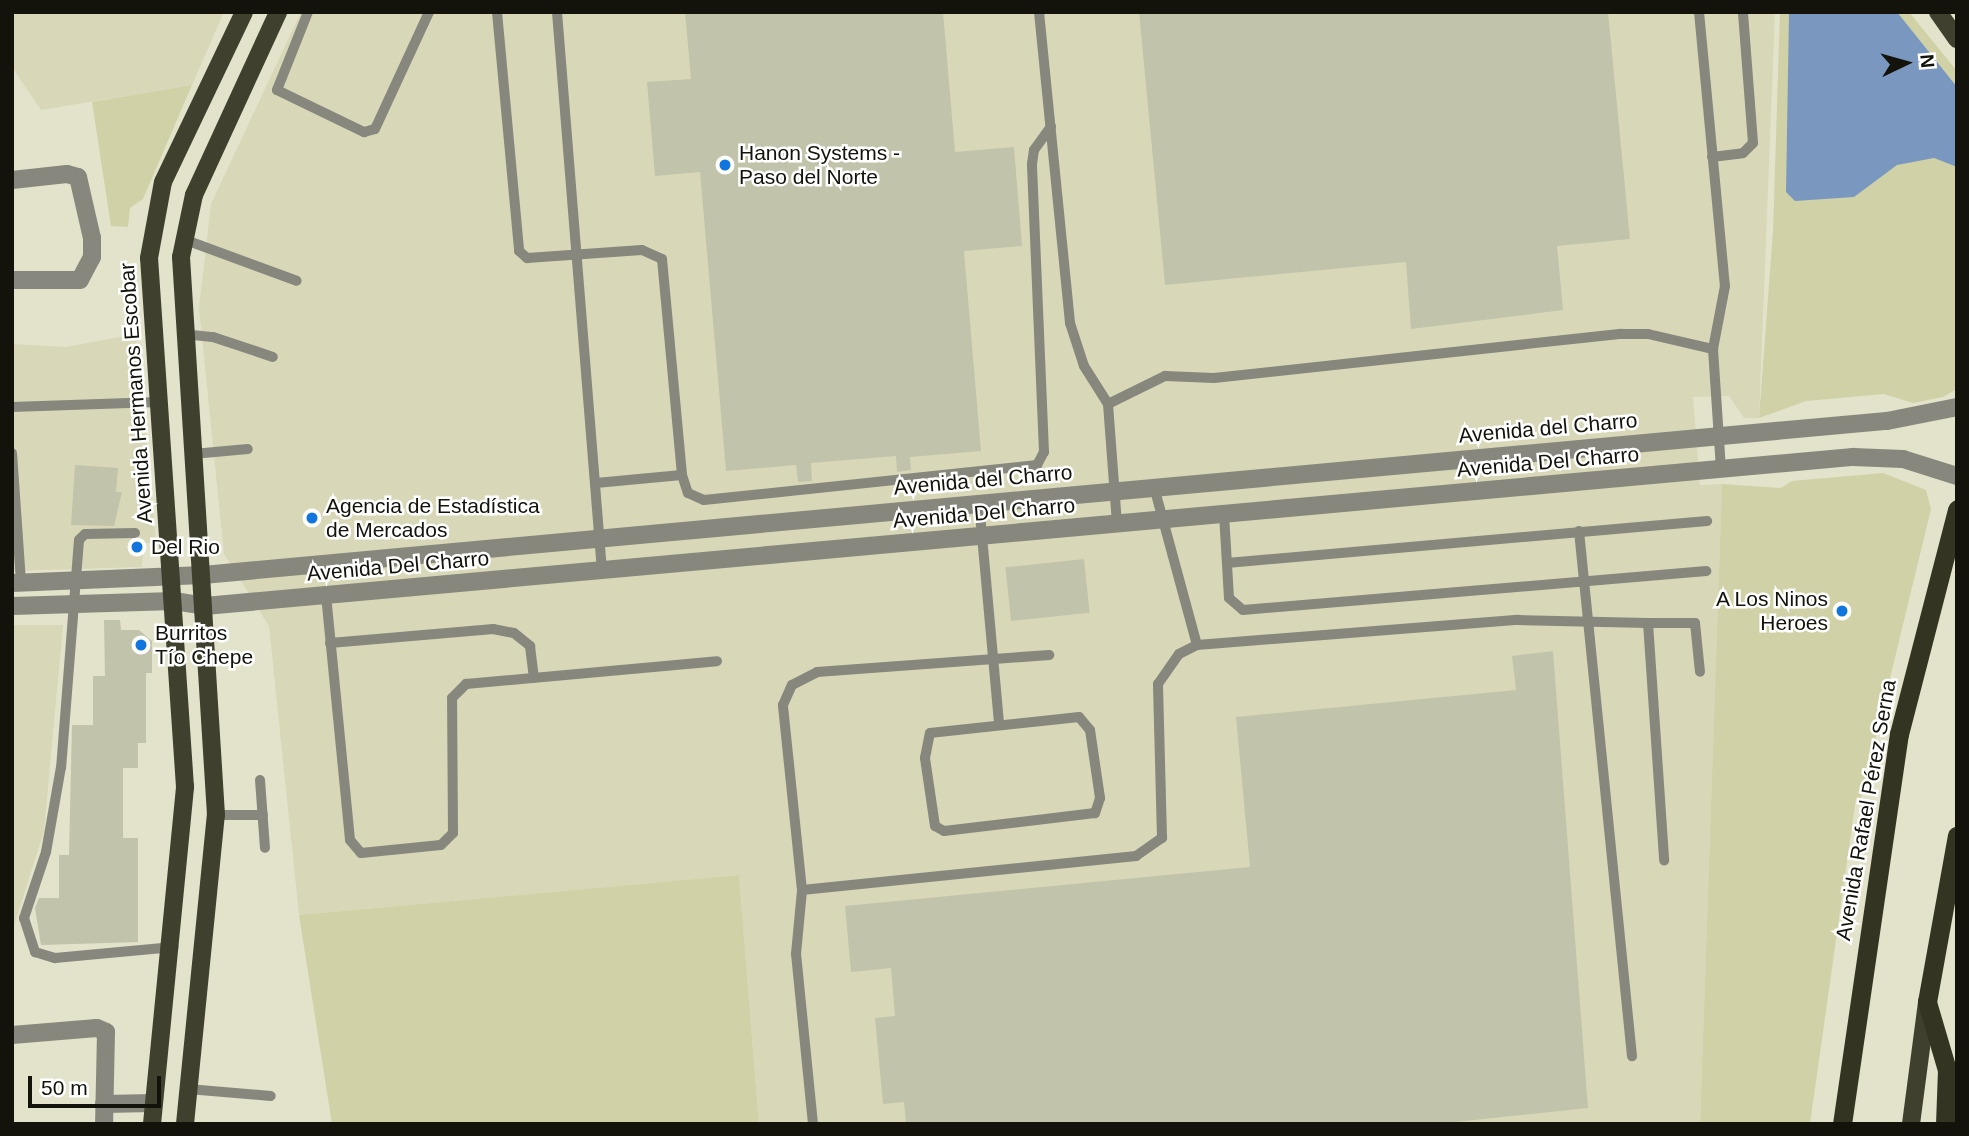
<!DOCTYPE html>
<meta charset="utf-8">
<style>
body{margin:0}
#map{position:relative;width:1969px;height:1136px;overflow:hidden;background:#e2e3ca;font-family:Helvetica,sans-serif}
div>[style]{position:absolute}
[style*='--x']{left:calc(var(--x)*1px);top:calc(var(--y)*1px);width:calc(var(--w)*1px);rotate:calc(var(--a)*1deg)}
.built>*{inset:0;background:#d8d8b8}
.green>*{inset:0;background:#d1d1a7}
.water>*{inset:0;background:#7a98bf}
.building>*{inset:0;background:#c2c3ab;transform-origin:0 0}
.service>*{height:10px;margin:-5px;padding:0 5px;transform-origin:5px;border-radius:5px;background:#87877d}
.minor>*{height:18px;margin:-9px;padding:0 9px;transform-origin:9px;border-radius:9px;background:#87877d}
.tertiary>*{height:18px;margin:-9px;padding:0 9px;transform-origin:9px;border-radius:9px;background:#87877d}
.primary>*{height:18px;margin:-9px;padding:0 9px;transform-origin:9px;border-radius:9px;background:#40402f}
.trunk>*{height:19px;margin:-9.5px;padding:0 9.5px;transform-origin:9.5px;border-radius:9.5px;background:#343422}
.dots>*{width:19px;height:19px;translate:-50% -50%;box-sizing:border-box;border:4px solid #fff;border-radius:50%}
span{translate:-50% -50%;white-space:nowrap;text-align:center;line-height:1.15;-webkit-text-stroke:5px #fff;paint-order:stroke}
.poi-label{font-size:21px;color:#13130b}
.left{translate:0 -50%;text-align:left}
.right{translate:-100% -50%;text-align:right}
.street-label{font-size:21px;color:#13130b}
.frame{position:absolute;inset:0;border:14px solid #13130b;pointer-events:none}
.north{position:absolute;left:1871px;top:28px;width:70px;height:70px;-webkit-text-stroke:5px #fff;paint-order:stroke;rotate:85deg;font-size:19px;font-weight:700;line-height:28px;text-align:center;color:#13130b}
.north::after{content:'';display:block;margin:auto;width:24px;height:32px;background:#13130b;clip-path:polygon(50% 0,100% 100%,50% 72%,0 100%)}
.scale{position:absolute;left:28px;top:1076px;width:133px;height:32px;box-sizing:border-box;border:4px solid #13130b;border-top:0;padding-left:9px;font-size:21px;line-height:24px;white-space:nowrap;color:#13130b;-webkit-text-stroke:5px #fff;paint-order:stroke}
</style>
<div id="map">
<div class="built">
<i style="clip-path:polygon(12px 12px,224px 12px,192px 85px,41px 110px,12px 67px)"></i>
<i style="clip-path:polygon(301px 12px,1775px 12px,1759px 418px,1744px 418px,1729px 396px,1693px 397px,1700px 485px,1722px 484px,1700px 1124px,759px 1124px,739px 875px,299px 915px,269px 626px,224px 554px,199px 308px,211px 204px)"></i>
<i style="clip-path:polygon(136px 334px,156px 543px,144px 543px,142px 567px,12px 571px,12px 344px,66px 347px)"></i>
<i style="clip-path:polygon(12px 625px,63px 625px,44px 831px,12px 932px)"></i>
</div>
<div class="green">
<i style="clip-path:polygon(1780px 12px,1909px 12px,1957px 71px,1957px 389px,1943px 397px,1913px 403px,1884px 394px,1806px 401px,1759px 418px,1773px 231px)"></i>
<i style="clip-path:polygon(192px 85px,143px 199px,130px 208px,128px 227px,111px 226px,92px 102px)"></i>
<i style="clip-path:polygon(1883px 473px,1926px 490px,1931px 509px,1861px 798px,1856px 798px,1810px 1124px,1700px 1124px,1722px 484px,1781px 488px,1792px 481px)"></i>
<i style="clip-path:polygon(739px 875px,759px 1124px,332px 1124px,299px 915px)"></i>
</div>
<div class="water">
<i style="clip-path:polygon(1789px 12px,1897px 12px,1957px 87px,1957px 167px,1934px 158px,1897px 165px,1854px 197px,1795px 201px,1786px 192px)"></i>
</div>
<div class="building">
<i style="clip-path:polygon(685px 12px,943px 12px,955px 152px,1014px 147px,1022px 246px,964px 251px,981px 451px,910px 457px,911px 470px,897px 472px,896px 456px,811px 463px,812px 481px,798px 482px,796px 465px,726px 471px,700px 172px,655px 176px,647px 82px,691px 79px)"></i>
<i style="clip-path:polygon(1139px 12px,1608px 12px,1630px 239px,1557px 246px,1563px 310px,1411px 329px,1406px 262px,1165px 285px)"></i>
<i style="clip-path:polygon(75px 465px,118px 468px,116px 492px,122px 492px,114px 526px,71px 525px)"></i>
<i style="left:1084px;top:559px;width:54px;height:79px;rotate:84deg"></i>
<i style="clip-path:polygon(104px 620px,120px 620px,121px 630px,139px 630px,152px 641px,152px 673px,146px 673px,146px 743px,138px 743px,138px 768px,123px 768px,123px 838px,138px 838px,138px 942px,41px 945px,35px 908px,39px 898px,59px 898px,59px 855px,69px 855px,72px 725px,93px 725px,93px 676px,105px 676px)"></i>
<i style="clip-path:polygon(1553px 651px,1588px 1108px,1437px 1124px,906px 1124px,904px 1102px,883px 1104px,875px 1018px,895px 1016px,891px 968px,851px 972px,845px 906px,1250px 867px,1236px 717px,1516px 690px,1512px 656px)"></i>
</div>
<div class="service">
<i style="--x:308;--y:12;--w:84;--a:111.7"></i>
<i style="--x:277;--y:90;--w:97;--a:25.8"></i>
<i style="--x:364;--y:132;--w:11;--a:-15"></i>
<i style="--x:375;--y:129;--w:129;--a:-65.2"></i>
<i style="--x:497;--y:12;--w:240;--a:84.7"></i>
<i style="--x:519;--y:251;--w:11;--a:41"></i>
<i style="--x:527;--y:258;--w:115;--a:-4"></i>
<i style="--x:642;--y:250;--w:22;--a:24"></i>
<i style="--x:662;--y:259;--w:217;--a:84.7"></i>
<i style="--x:682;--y:475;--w:19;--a:72"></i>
<i style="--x:688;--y:493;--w:17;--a:24"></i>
<i style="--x:704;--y:500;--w:335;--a:-6"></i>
<i style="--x:1037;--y:465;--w:15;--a:-62"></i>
<i style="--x:1044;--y:452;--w:288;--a:-92.4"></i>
<i style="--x:1032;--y:164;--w:14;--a:-82"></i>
<i style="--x:1034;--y:150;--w:29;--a:-54"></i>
<i style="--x:557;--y:12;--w:561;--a:85.4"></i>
<i style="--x:1039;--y:12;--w:313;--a:84.3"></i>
<i style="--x:1070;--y:323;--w:45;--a:72"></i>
<i style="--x:1084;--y:366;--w:45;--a:57.7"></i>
<i style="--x:1108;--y:404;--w:120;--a:85.7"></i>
<i style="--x:1699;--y:12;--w:275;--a:84.6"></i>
<i style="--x:1725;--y:286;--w:64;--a:100.8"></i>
<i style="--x:1713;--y:349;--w:120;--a:86.2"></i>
<i style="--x:1712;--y:157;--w:31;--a:-7"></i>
<i style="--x:1743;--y:153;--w:14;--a:-45"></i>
<i style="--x:1753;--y:143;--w:131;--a:-94.4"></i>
<i style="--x:183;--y:239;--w:121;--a:20.2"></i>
<i style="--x:183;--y:334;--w:30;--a:6"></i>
<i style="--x:213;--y:337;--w:63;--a:18.4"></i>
<i style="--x:1108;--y:404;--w:64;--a:-26.2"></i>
<i style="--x:1165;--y:376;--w:49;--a:2.3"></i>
<i style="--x:1214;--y:378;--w:410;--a:-6.2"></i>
<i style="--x:1622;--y:334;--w:26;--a:0"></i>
<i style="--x:1648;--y:334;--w:67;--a:13"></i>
<i style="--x:12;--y:407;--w:146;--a:-2"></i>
<i style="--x:12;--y:453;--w:130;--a:86"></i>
<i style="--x:193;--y:454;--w:55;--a:-5.2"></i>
<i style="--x:596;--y:483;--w:86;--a:-5.3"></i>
<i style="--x:979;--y:503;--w:222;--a:84.8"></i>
<i style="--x:1224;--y:514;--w:84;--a:86.6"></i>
<i style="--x:1229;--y:598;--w:18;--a:41"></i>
<i style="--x:1243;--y:610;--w:465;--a:-4.8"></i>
<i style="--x:1579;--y:531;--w:528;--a:84.24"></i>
<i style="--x:135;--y:533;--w:50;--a:178.9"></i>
<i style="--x:85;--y:534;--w:8;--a:135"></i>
<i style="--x:79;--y:540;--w:228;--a:94.5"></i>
<i style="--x:61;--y:767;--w:86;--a:100"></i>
<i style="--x:46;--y:852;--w:70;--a:108.4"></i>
<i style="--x:24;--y:918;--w:36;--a:72"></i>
<i style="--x:35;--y:952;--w:21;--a:17"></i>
<i style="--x:55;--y:958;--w:119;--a:-5.3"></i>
<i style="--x:1227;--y:563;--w:482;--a:-5"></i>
<i style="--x:326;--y:595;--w:246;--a:84.4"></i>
<i style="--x:350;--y:840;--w:17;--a:50"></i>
<i style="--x:361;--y:853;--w:80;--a:-5.7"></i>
<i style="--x:441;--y:845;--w:17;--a:-45"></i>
<i style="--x:453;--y:833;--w:135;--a:-90.4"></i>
<i style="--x:452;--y:698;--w:20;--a:-45"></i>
<i style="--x:466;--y:684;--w:252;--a:-5.2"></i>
<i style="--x:1648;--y:623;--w:47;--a:0"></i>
<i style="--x:1695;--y:623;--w:49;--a:84.2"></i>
<i style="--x:330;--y:643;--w:164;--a:-4.9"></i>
<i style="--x:493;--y:629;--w:21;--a:11"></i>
<i style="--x:514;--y:633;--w:21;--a:39"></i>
<i style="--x:530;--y:646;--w:32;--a:83"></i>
<i style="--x:1197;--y:645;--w:322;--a:-4.5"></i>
<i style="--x:1518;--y:620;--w:130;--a:1.3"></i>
<i style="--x:1648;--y:623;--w:238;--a:86.1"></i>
<i style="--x:1079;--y:717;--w:17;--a:50"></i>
<i style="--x:1090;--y:730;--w:69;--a:81.6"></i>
<i style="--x:1100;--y:798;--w:16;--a:108"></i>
<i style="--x:1095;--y:813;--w:152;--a:173.2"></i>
<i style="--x:944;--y:831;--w:10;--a:-151"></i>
<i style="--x:935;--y:826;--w:69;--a:-98.4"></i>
<i style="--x:925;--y:758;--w:25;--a:-79"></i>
<i style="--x:930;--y:733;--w:150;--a:-6.1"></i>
<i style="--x:260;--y:780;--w:68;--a:85.8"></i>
<i style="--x:216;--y:815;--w:47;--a:0"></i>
<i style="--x:802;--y:890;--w:186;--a:-95.9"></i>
<i style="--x:783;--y:705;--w:22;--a:-66"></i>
<i style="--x:792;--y:685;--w:28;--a:-27"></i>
<i style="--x:817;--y:672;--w:233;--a:-4.2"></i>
<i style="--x:188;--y:1089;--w:83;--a:4.8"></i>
<i style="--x:813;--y:1124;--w:171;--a:-95.7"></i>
<i style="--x:796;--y:954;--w:64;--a:-84.6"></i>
<i style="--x:802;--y:890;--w:336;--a:-5.8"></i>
<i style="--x:1136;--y:856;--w:32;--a:-35"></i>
<i style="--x:1162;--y:838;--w:154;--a:-91.5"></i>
<i style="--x:1158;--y:684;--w:37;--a:-55"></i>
<i style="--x:1179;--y:654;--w:20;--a:-27"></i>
<i style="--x:1197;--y:645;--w:164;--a:-105.2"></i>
</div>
<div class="minor">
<i style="--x:12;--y:180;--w:55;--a:-6.2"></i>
<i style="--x:67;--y:174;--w:11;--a:15"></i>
<i style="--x:78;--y:177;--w:63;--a:77.1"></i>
<i style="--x:92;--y:238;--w:19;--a:90"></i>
<i style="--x:92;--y:257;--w:26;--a:118"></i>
<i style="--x:80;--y:280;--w:68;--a:180"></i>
<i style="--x:12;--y:1035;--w:85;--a:-4.7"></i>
<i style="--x:97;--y:1028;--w:10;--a:24"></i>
<i style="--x:106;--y:1032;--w:92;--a:91.2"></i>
<i style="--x:104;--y:1104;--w:50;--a:-1.1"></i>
</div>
<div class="tertiary">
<i style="--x:12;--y:583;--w:191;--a:-2.4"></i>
<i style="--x:203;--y:575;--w:1691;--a:-5.23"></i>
<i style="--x:1887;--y:421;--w:71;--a:-11.3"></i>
<i style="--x:12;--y:606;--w:162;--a:-1.8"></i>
<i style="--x:174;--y:601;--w:31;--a:9"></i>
<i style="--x:205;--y:606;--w:1655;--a:-5.17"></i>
<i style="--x:1853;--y:457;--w:50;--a:2.3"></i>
<i style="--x:1903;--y:459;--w:57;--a:17.5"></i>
</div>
<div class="primary">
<i style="--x:1938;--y:12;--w:33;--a:55"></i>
<i style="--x:152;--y:1124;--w:339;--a:-84.4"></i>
<i style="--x:185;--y:787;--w:530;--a:-93.89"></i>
<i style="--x:149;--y:258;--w:77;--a:-79.6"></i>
<i style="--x:163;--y:182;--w:188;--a:-64.5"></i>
<i style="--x:185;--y:1124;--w:311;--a:-84.3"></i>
<i style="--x:216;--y:815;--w:559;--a:-93.59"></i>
<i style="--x:181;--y:257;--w:63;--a:-78.2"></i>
<i style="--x:194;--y:195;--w:201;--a:-65.3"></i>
<i style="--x:1911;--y:1124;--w:123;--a:-82.5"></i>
</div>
<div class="trunk">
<i style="--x:1842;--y:1124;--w:394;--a:-81.7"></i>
<i style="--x:1899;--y:734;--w:232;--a:-75.5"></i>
<i style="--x:1945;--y:1124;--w:54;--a:-87.9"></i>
<i style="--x:1947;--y:1070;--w:71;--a:-106.4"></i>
<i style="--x:1927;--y:1002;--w:169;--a:-79.8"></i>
</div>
<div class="dots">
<i style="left:725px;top:165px;background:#1075dd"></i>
<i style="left:312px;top:518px;background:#1075dd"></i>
<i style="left:137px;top:547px;background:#1075dd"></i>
<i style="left:1842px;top:611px;background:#1075dd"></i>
<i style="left:141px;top:645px;background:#1075dd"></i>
</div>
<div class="poi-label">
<span class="left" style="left:739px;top:165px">Hanon Systems -<br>Paso del Norte</span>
<span class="left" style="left:326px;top:518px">Agencia de Estadística<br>de Mercados</span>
<span class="left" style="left:151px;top:547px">Del Rio</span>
<span class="right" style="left:1828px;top:611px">A Los Ninos<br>Heroes</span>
<span class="left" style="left:155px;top:645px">Burritos<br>Tío Chepe</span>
</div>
<div class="street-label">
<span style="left:136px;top:393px;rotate:-94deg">Avenida Hermanos Escobar</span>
<span style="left:1548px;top:428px;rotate:-5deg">Avenida del Charro</span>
<span style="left:1548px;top:462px;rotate:-5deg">Avenida Del Charro</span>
<span style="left:983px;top:480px;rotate:-5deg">Avenida del Charro</span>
<span style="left:984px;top:513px;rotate:-5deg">Avenida Del Charro</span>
<span style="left:398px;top:566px;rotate:-5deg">Avenida Del Charro</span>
<span style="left:1866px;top:810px;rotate:-80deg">Avenida Rafael Pérez Serna</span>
</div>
<div class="frame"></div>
<div class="north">N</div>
<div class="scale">50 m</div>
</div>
